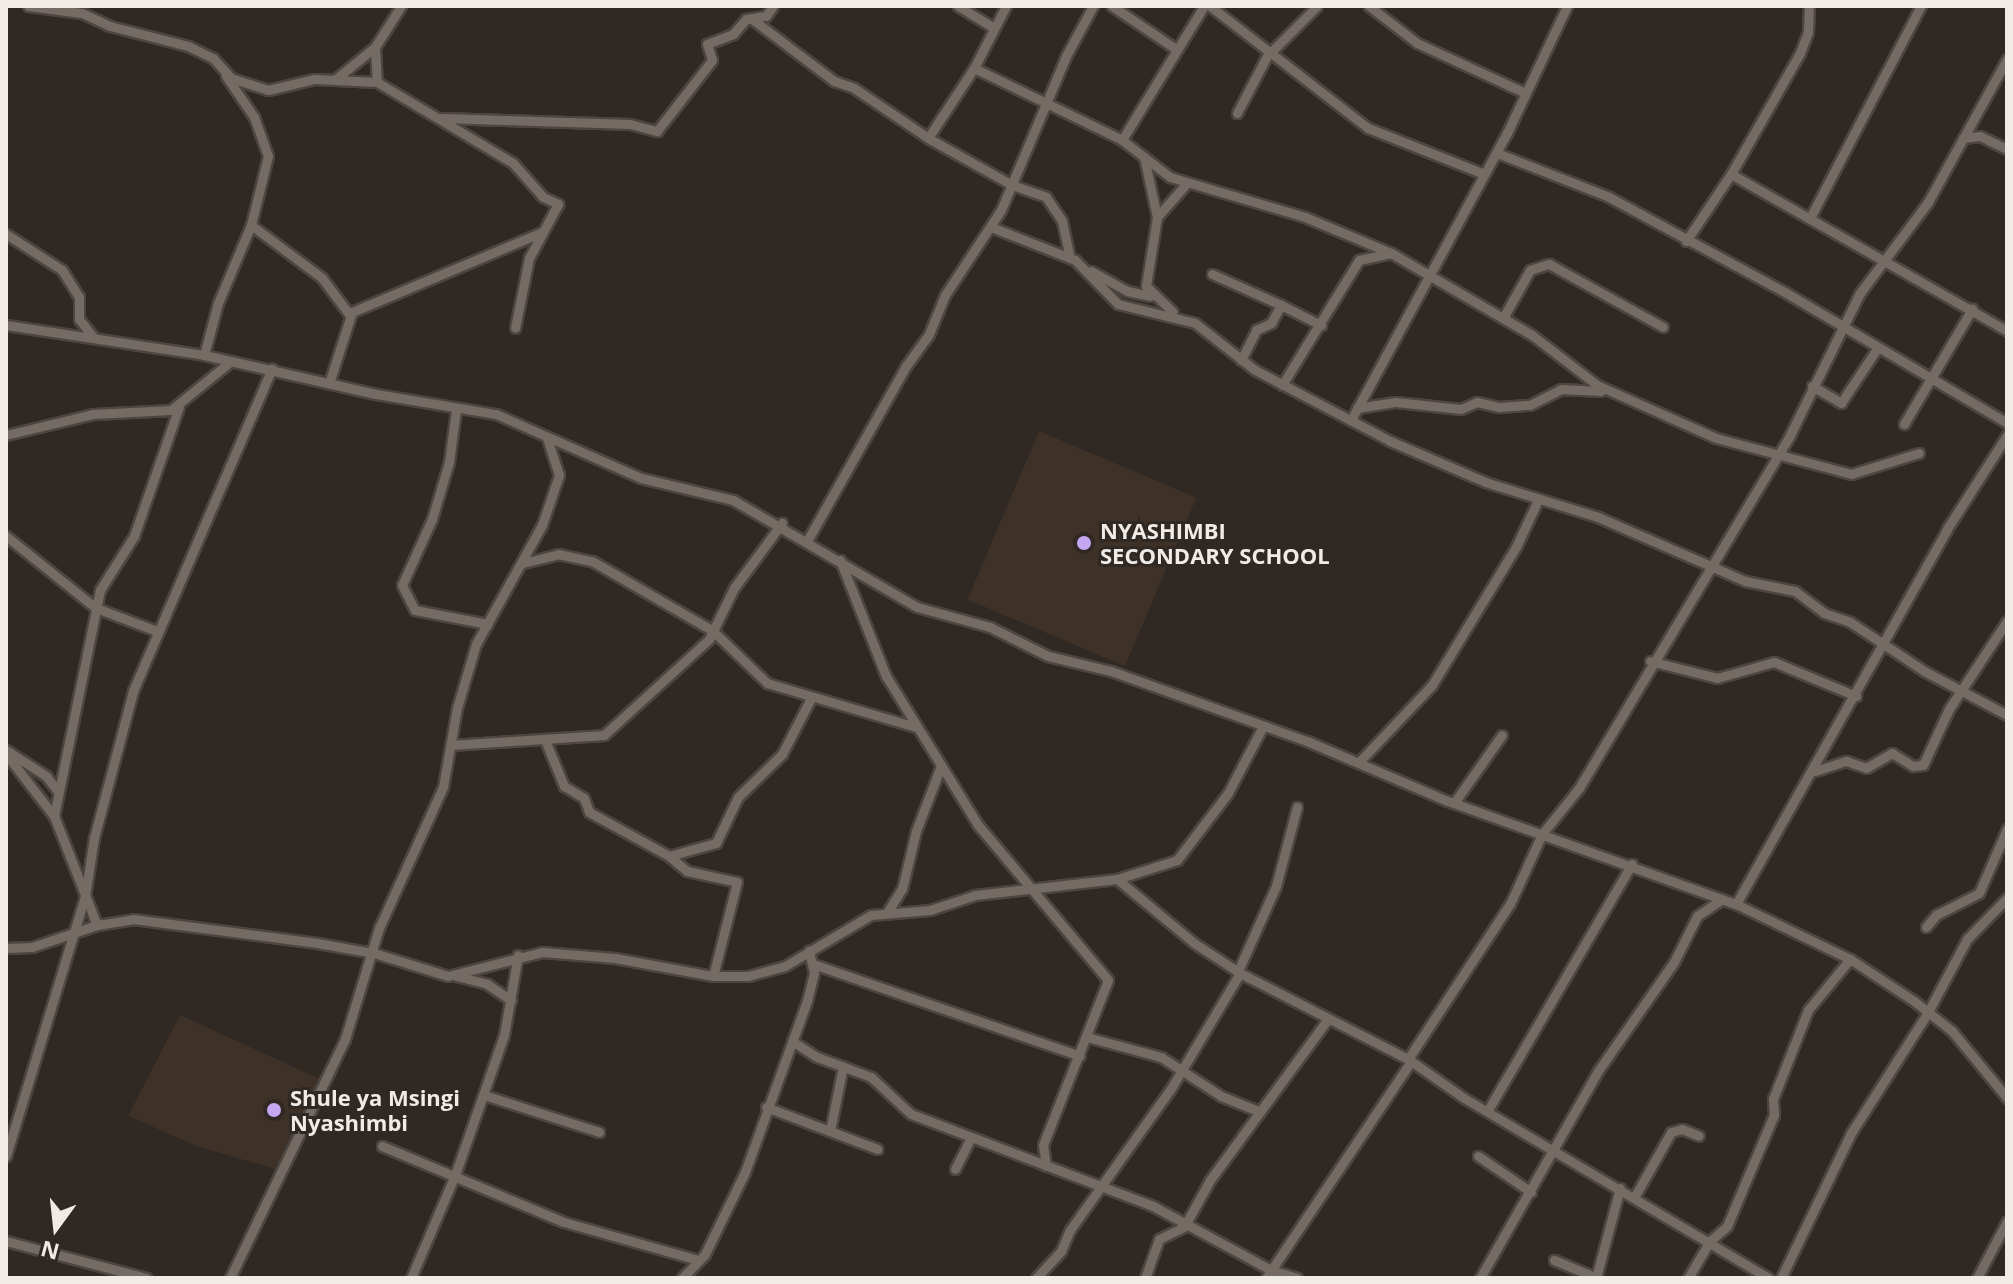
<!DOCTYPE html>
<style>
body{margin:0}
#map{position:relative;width:2013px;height:1284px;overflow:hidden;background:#302823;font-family:"Open Sans",sans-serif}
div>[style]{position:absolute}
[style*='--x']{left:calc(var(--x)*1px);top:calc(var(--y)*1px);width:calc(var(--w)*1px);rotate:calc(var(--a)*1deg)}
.built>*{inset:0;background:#3e3128;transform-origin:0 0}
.roads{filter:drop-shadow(2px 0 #4c4541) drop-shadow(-2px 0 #4c4541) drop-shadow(0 2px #4c4541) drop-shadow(0 -2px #4c4541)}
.minor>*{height:9px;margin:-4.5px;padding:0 4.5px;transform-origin:4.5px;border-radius:4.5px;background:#756b65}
.dots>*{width:22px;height:22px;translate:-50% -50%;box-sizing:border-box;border:4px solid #302823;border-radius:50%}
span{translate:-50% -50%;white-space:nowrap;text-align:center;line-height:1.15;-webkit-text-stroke:6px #302823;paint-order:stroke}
.poi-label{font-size:22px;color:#f0ebe7;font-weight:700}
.left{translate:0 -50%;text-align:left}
.frame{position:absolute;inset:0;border:8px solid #f0ebe7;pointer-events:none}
.north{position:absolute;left:16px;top:1188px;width:80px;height:80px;-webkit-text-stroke:6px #302823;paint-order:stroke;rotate:195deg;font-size:22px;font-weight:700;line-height:32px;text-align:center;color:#f0ebe7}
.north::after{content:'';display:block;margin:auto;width:28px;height:36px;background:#f0ebe7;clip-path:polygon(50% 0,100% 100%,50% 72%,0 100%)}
</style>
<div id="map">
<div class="built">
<i style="left:1039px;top:431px;width:171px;height:183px;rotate:23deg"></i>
<i style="clip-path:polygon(180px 1015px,322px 1080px,279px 1170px,199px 1147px,128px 1116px)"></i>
</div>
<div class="roads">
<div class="minor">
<i style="--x:28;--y:6;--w:54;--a:7.4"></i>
<i style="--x:82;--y:13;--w:31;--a:25"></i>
<i style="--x:110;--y:26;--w:81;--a:14.4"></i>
<i style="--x:188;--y:46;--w:28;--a:26"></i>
<i style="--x:213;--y:58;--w:27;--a:48"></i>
<i style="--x:231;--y:78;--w:39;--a:18"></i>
<i style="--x:268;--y:90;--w:47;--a:-13.4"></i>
<i style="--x:314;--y:79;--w:63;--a:2.7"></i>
<i style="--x:377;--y:82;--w:158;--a:30.8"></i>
<i style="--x:513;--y:163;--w:45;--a:48.6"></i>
<i style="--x:543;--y:197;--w:17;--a:25"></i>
<i style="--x:558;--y:204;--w:61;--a:118.2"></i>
<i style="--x:529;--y:258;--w:71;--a:101.3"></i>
<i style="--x:958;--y:6;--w:42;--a:31.4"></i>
<i style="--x:1112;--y:6;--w:77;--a:33.9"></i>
<i style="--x:1204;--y:6;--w:157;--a:121.5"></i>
<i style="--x:1122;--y:140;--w:61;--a:37.6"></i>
<i style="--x:1170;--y:177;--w:141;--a:16.5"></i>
<i style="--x:1305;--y:217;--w:93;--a:22.7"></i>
<i style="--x:1391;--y:253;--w:163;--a:30.2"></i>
<i style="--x:1532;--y:335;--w:82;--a:37.6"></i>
<i style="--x:1597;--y:385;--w:130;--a:24"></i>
<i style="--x:1716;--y:438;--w:140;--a:14.9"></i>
<i style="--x:1851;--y:474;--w:71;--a:-17.2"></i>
<i style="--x:1210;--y:6;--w:200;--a:37.7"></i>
<i style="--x:1368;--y:128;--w:125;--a:21.6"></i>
<i style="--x:1369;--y:6;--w:61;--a:37.6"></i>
<i style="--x:1417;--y:43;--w:119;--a:24.8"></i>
<i style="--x:752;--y:19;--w:103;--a:37.1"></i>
<i style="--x:834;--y:81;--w:21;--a:19"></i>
<i style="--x:854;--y:88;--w:89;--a:34"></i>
<i style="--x:928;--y:138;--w:96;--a:29.2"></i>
<i style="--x:1012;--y:185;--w:36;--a:19"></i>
<i style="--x:1046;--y:197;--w:29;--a:56"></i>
<i style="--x:1062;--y:221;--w:38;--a:78"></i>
<i style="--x:375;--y:47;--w:35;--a:87"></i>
<i style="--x:1270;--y:53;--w:66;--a:-45"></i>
<i style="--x:974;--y:68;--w:70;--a:-62.7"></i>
<i style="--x:337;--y:78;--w:49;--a:-39.2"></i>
<i style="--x:375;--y:47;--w:49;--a:-57.6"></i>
<i style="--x:1237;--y:113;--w:69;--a:-62.3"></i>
<i style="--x:442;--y:118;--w:188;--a:1.8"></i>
<i style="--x:630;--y:124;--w:28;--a:15"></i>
<i style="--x:657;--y:131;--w:90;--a:-52.2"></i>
<i style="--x:712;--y:60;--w:17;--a:-107"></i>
<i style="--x:707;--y:44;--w:28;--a:-21"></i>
<i style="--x:733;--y:34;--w:20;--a:-49"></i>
<i style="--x:746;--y:19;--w:20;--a:-9"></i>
<i style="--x:766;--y:16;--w:12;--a:-55"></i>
<i style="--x:928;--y:138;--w:84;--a:-56.7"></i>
<i style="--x:974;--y:68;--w:165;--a:25.9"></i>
<i style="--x:1963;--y:138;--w:17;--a:-7"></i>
<i style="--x:1980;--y:136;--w:30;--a:26"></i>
<i style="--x:1497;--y:153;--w:120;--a:21.4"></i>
<i style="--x:1609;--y:197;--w:198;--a:28.4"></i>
<i style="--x:1783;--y:291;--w:260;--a:30.5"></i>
<i style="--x:1144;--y:157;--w:61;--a:77.8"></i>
<i style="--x:1157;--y:217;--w:70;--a:99.1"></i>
<i style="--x:1146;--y:286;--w:37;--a:44"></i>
<i style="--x:1731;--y:174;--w:139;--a:-60.3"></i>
<i style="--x:1800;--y:53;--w:22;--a:-69"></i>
<i style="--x:1808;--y:32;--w:26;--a:-88"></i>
<i style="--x:1811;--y:216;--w:237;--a:-62.4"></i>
<i style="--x:1157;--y:217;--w:44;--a:-48.7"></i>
<i style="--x:251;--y:225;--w:89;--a:36.7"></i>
<i style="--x:322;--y:278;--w:45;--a:53.1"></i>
<i style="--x:991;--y:227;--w:90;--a:21.4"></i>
<i style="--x:1075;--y:260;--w:62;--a:45.7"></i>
<i style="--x:1118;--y:304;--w:79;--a:13.9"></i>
<i style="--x:1195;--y:323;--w:76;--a:38.1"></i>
<i style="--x:1255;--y:370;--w:153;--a:27.7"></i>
<i style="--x:1390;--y:441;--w:103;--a:23.3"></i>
<i style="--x:1485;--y:482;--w:118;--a:17.2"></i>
<i style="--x:1598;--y:517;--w:160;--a:23.5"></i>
<i style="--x:1745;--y:581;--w:51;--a:11.3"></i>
<i style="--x:1795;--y:591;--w:36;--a:37"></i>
<i style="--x:1824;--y:613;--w:28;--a:19"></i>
<i style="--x:1850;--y:622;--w:89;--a:33.5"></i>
<i style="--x:1924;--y:671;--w:94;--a:27.9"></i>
<i style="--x:6;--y:234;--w:67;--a:32.7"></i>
<i style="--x:62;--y:270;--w:32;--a:58"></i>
<i style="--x:79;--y:297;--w:22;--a:90"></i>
<i style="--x:79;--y:319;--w:23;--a:52"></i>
<i style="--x:1686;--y:241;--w:81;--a:-56.1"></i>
<i style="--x:1731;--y:174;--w:318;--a:29.6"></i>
<i style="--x:1091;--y:271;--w:41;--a:29.1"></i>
<i style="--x:1127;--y:291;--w:24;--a:12"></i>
<i style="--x:1212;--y:274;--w:76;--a:24.2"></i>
<i style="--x:1503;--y:318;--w:55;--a:-60.6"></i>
<i style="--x:1530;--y:270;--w:20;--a:-18"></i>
<i style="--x:1549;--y:264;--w:130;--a:28.9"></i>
<i style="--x:6;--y:325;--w:200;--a:8.6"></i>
<i style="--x:204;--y:355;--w:176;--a:12.8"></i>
<i style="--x:376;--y:394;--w:122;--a:9.5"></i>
<i style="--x:496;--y:414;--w:158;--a:23.8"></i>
<i style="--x:641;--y:478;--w:95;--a:13.4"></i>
<i style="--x:733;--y:500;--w:213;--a:30.2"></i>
<i style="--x:917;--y:607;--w:76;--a:15.3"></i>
<i style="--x:990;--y:627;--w:65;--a:26.6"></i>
<i style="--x:1048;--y:656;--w:65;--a:13.4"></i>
<i style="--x:1111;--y:671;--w:208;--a:19.7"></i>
<i style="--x:1307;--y:741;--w:153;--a:23.1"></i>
<i style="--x:1448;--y:801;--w:306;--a:19.7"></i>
<i style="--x:1736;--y:904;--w:127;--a:25.8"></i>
<i style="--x:1850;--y:959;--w:77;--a:33.3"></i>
<i style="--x:1914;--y:1001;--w:48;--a:38.3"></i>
<i style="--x:1952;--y:1031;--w:87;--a:50.6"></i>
<i style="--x:204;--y:355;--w:54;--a:-74.9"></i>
<i style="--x:218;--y:303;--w:85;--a:-67.1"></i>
<i style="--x:251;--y:225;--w:71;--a:-76.2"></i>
<i style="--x:268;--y:156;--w:41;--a:-109.7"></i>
<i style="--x:254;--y:117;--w:50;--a:-124.3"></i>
<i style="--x:1241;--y:360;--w:34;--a:-63"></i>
<i style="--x:1256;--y:330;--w:17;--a:-25"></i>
<i style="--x:1271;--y:323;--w:21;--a:-61"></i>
<i style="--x:1281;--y:305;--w:45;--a:26.6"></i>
<i style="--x:330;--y:380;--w:71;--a:-72.1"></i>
<i style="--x:352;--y:312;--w:206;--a:-22.8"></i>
<i style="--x:1282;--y:385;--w:147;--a:-58.4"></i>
<i style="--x:1359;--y:260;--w:33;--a:-12"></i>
<i style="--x:1812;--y:386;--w:34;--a:30"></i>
<i style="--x:1841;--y:403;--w:67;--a:-56.5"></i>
<i style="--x:1357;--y:408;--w:39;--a:-9"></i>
<i style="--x:1396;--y:402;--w:65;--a:6.1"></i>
<i style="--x:1461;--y:409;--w:17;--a:-24"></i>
<i style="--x:1477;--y:402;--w:23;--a:13"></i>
<i style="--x:1499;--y:407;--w:31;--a:-4"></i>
<i style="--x:1530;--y:405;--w:35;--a:-27"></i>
<i style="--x:1561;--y:389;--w:40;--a:2.9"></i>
<i style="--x:456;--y:410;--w:52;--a:97.7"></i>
<i style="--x:449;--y:462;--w:59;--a:106.6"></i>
<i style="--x:432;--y:519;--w:72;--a:114.4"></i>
<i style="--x:402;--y:585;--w:28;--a:63"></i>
<i style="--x:415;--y:610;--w:74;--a:10.9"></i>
<i style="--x:1351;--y:420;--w:327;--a:-61.5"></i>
<i style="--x:1507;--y:133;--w:140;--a:-64.7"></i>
<i style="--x:1904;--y:424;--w:134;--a:-59.4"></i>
<i style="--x:6;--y:435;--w:89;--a:-13.6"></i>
<i style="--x:93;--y:414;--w:78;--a:-2.9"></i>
<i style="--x:171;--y:410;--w:77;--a:-39.2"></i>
<i style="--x:6;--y:536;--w:115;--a:38.7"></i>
<i style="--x:96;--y:608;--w:65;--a:20.7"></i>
<i style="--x:807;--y:541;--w:201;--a:-60.5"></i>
<i style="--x:906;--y:366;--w:39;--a:-54"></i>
<i style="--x:929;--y:334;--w:42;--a:-67.7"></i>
<i style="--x:945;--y:295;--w:102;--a:-56.6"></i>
<i style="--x:1001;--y:210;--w:167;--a:-67.1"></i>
<i style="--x:1066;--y:56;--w:57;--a:-61.6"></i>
<i style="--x:840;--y:560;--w:125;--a:68.4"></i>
<i style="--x:886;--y:676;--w:175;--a:58.3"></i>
<i style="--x:978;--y:825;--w:202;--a:50"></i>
<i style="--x:1108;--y:980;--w:177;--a:111.5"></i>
<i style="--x:1043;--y:1145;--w:21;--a:82"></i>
<i style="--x:523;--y:563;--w:36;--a:-14"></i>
<i style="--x:558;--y:554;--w:35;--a:12"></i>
<i style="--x:592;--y:561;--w:140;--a:30"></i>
<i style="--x:713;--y:631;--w:75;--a:43.9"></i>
<i style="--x:767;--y:683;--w:155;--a:16.5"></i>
<i style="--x:1650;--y:661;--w:69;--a:14.2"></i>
<i style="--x:1717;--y:678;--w:59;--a:-15.7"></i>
<i style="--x:1774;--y:662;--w:89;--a:22.5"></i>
<i style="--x:545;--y:740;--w:50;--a:67.6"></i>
<i style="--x:564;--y:786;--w:23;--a:31"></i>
<i style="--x:584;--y:798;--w:15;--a:70"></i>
<i style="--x:589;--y:812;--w:91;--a:28.8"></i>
<i style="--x:669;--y:856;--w:23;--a:40"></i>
<i style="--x:687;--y:871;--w:51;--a:12.4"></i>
<i style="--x:737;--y:882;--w:97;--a:104.3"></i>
<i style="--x:451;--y:745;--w:153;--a:-3.7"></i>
<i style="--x:604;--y:735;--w:142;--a:-42.4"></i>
<i style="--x:709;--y:639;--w:57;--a:-63.9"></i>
<i style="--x:734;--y:588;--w:81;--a:-53.6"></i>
<i style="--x:6;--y:750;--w:48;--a:33"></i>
<i style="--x:46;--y:776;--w:18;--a:52"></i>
<i style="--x:6;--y:754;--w:78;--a:52.3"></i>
<i style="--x:54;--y:816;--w:117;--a:68.5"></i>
<i style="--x:1359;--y:762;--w:106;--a:-46.5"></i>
<i style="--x:1432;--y:685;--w:162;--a:-58.7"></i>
<i style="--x:1516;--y:547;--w:52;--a:-64.9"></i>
<i style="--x:1815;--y:771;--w:33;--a:-18"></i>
<i style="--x:1846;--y:761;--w:21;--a:19"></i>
<i style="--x:1866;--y:768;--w:30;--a:-30"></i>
<i style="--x:1892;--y:753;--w:25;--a:32"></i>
<i style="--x:1913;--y:766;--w:10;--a:-6"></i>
<i style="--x:1923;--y:765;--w:62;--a:-65.1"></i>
<i style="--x:1949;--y:709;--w:105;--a:-56.6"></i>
<i style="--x:1454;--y:803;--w:83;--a:-54.8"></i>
<i style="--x:54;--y:816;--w:231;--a:-78.5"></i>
<i style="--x:100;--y:590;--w:64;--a:-57.8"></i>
<i style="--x:134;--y:536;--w:137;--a:-70.8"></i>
<i style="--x:669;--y:856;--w:49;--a:-15.5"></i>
<i style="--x:716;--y:843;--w:51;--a:-64.4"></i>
<i style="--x:738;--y:797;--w:62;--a:-44.3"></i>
<i style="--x:782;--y:754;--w:61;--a:-62.6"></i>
<i style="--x:1117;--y:879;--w:100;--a:39.7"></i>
<i style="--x:1194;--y:943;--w:55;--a:33.1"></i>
<i style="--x:1240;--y:973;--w:189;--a:27.1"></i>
<i style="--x:1408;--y:1059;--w:68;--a:34.9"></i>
<i style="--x:1464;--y:1098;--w:353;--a:30.6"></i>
<i style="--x:1736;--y:904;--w:430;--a:-60.6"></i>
<i style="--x:1947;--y:529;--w:112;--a:-57.4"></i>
<i style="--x:888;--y:911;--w:26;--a:-58"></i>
<i style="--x:902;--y:889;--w:60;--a:-76.4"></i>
<i style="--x:916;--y:831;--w:70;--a:-69"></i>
<i style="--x:1926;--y:927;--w:16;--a:-50"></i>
<i style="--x:1936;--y:915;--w:48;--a:-27.1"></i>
<i style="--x:1979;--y:893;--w:70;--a:-66.4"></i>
<i style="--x:6;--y:948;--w:26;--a:-2"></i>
<i style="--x:32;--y:947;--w:69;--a:-18.7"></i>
<i style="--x:97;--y:925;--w:36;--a:-9"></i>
<i style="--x:133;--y:919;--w:186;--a:7.4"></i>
<i style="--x:317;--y:943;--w:58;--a:10"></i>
<i style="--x:374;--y:953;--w:77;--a:17.3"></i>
<i style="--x:448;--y:976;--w:97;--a:-14.3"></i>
<i style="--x:542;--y:952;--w:73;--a:4.7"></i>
<i style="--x:615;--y:958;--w:100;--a:10.4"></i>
<i style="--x:713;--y:976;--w:35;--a:0"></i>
<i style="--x:748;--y:976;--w:38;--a:-15"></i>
<i style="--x:785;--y:966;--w:100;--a:-30.7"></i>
<i style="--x:871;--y:915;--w:59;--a:-4.8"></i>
<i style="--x:930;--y:910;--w:47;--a:-18.4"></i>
<i style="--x:975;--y:895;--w:143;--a:-6.4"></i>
<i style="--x:1117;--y:879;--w:63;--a:-17.6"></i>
<i style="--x:1177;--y:860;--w:84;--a:-52.7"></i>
<i style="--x:1228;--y:793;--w:76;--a:-62.4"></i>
<i style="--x:813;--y:964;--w:282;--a:19"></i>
<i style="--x:1238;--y:971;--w:93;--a:-65.9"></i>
<i style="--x:1276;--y:886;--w:82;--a:-75.1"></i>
<i style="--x:456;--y:976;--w:32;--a:14"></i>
<i style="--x:487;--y:984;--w:29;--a:34"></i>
<i style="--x:1087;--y:1037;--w:77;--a:15.1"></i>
<i style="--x:1161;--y:1057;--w:72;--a:33"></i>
<i style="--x:1221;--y:1096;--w:40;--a:22"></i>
<i style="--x:792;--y:1041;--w:30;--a:33"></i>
<i style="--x:817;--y:1057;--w:58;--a:20.3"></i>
<i style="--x:871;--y:1077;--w:54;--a:42.8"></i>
<i style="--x:911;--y:1114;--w:259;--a:20.8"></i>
<i style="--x:1153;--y:1206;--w:134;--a:28.5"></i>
<i style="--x:1271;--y:1270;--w:27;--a:17"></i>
<i style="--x:1408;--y:1059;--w:186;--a:-56.7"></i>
<i style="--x:1510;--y:904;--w:77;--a:-65.4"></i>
<i style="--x:1542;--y:834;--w:59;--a:-51.2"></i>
<i style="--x:1579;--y:788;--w:411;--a:-59.1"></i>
<i style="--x:1790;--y:435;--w:158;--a:-63.8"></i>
<i style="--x:1860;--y:293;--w:114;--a:-53.2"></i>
<i style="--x:1928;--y:202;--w:163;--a:-61.1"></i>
<i style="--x:484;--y:1095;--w:121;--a:17.8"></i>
<i style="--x:766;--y:1107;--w:119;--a:20.7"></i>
<i style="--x:1488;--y:1110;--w:285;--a:-59.7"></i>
<i style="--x:830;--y:1131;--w:66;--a:-78.7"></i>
<i style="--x:382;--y:1146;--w:197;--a:22.7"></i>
<i style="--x:564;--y:1222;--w:139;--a:15.8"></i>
<i style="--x:6;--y:1156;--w:272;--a:-73.1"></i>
<i style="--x:85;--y:896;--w:59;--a:-81.2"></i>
<i style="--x:94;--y:838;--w:152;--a:-75.1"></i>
<i style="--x:133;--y:691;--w:351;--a:-66.7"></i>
<i style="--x:1478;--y:1156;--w:64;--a:34.2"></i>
<i style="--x:955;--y:1169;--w:35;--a:-63"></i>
<i style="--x:1635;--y:1196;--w:73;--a:-60.6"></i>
<i style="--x:1671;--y:1132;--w:11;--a:-15"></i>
<i style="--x:1682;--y:1129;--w:18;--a:22"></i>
<i style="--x:6;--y:1241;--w:145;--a:14.8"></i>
<i style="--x:1554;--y:1260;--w:47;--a:22.7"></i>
<i style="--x:230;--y:1278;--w:265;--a:-64.3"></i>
<i style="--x:345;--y:1039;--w:116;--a:-73"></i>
<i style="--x:379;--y:928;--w:155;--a:-65.6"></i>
<i style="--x:443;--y:787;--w:80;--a:-80"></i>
<i style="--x:457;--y:708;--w:67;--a:-73.5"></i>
<i style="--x:476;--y:644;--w:136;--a:-61"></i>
<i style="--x:542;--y:525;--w:53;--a:-71.2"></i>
<i style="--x:559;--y:475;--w:38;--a:-108"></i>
<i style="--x:411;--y:1278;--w:112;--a:-66.9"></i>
<i style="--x:455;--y:1175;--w:148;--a:-70.7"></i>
<i style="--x:504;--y:1035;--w:81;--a:-80.1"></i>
<i style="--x:682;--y:1278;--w:33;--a:-46"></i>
<i style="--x:705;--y:1254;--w:91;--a:-64"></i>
<i style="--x:745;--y:1172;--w:182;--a:-70.1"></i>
<i style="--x:807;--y:1001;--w:29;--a:-76"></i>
<i style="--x:814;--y:973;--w:23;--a:-103"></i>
<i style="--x:1036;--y:1278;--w:37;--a:-47"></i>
<i style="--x:1061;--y:1251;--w:23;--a:-67"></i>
<i style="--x:1070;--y:1230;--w:172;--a:-54.5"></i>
<i style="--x:1170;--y:1090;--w:136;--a:-59.1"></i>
<i style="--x:1145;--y:1278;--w:41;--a:-70.3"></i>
<i style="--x:1159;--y:1239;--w:28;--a:-26"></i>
<i style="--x:1184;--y:1227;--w:54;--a:-61"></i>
<i style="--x:1210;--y:1180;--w:198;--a:-53.8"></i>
<i style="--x:1266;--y:1278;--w:261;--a:-56.2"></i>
<i style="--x:1480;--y:1278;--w:238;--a:-60.3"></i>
<i style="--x:1598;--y:1071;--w:133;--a:-55.1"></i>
<i style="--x:1674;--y:962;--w:51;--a:-63.4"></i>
<i style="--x:1697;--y:916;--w:30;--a:-34"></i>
<i style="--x:1596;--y:1278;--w:93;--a:-75.1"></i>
<i style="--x:1688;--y:1278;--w:43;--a:-59.3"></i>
<i style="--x:1710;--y:1241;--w:23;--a:-41"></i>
<i style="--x:1727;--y:1226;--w:121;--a:-67.1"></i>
<i style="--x:1774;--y:1115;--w:16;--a:-94"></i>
<i style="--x:1773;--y:1099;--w:96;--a:-68.5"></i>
<i style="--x:1808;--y:1010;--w:66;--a:-50.5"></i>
<i style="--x:1781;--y:1278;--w:161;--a:-64.2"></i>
<i style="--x:1851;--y:1133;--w:143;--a:-57.5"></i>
<i style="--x:1928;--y:1012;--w:83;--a:-61.9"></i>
<i style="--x:1967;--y:939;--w:57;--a:-45.7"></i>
<i style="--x:1977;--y:1278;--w:64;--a:-62.2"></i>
</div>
</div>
<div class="dots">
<i style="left:1084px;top:543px;background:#c5a6f0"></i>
<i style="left:274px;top:1110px;background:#c5a6f0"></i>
</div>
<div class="poi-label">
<span class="left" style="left:1100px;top:543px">NYASHIMBI<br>SECONDARY SCHOOL</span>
<span class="left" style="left:290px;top:1110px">Shule ya Msingi<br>Nyashimbi</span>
</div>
<div class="frame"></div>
<div class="north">N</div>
</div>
